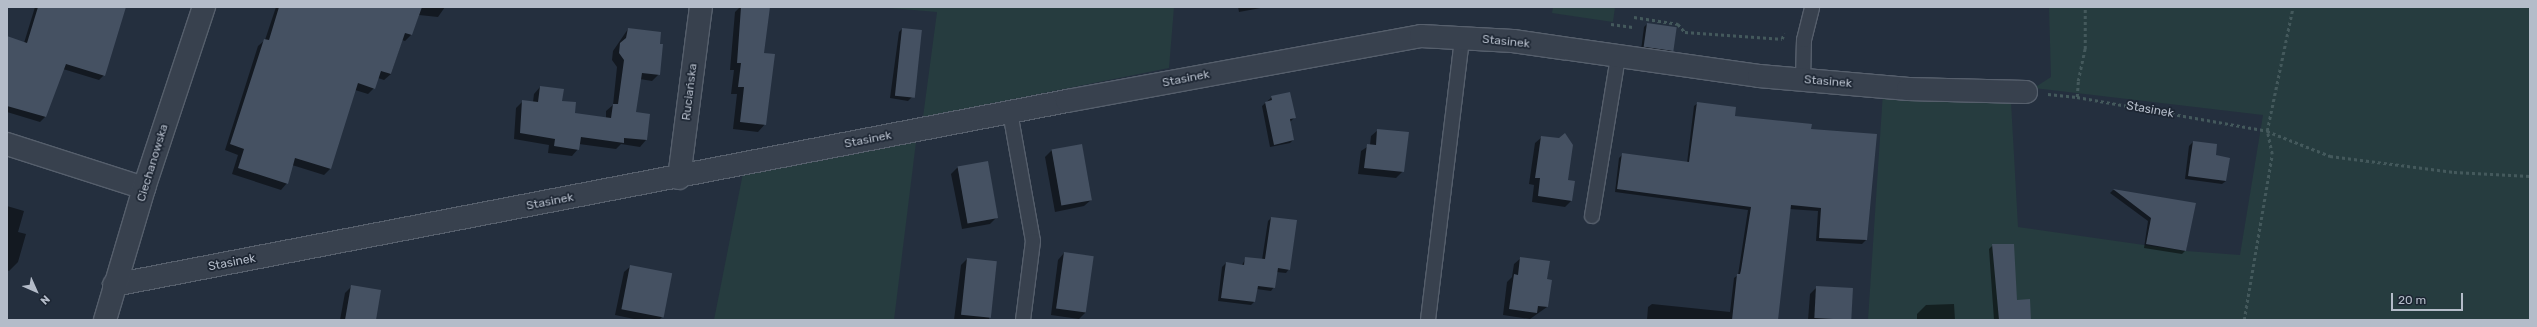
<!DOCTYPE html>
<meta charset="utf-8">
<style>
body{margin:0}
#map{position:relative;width:2537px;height:327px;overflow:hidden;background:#242f3e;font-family:Rubik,sans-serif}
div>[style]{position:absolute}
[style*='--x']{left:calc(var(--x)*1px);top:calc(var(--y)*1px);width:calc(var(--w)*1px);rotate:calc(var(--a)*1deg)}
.green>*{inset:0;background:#263c3f}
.shadow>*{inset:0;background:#0007}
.building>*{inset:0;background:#455162;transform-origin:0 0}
.path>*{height:2.5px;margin-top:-1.25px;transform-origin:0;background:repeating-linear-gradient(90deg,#44595c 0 3px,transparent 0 6px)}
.roads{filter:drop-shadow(1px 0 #565f6c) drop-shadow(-1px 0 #565f6c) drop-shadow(0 1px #565f6c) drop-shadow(0 -1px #565f6c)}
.lane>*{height:14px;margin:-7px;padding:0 7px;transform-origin:7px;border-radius:7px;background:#38414e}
.street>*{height:22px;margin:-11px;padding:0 11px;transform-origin:11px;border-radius:11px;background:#38414e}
span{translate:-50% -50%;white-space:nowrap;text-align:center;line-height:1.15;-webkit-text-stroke:3.5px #1d2633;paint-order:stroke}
.street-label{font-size:12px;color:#b4bcc9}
.frame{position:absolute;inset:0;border:8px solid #b4bcc9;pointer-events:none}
.north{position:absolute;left:16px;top:271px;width:40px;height:40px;-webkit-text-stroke:3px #1d2633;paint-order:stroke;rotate:135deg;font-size:11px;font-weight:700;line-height:16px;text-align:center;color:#b4bcc9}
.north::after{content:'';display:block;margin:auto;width:14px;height:18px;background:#b4bcc9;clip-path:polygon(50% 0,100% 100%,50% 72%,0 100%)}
.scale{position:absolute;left:2391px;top:293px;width:72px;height:18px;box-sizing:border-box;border:2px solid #b4bcc9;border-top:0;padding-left:5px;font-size:12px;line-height:14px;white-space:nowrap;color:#b4bcc9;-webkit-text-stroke:3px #1d2633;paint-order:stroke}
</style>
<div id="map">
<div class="green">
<i style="clip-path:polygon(878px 7px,1174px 7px,1169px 68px,923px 117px,937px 12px)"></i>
<i style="clip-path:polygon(1553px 7px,1615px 7px,1613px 22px,1552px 13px)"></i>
<i style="clip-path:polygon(2049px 7px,2530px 7px,2530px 320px,1868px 320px,1883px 92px,2011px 102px,2018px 227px,2186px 251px,2240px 255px,2263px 115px,2034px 88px,2051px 77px)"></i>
<i style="clip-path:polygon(916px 142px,894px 320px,714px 320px,743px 173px)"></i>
</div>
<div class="shadow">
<i style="clip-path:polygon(35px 7px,125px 7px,104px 75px,99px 80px,63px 69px,45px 117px,40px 122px,7px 112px,7px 38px,24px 43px)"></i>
<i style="clip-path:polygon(276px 7px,445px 7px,438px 17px,419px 15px,411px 35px,405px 41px,402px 40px,391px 74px,384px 80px,378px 78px,374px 88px,368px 94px,355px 90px,330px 169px,324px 175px,292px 165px,287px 183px,281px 190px,232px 174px,238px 155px,225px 150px,258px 46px,265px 40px)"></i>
<i style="clip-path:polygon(740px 7px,756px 7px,765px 124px,758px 132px,733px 129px,737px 94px,731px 94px,734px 70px,730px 70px,735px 12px)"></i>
<i style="clip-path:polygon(1238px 7px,1266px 7px,1239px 12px)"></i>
<i style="clip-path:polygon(1647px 24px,1672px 51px,1669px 54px,1641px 50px,1644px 27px)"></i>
<i style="clip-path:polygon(628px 29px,659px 74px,652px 81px,640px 79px,634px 113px,649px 115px,646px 140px,640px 147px,621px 144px,616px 149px,579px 144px,578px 149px,572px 156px,548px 153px,549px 145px,514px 139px,516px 108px,523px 101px,533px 102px,534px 94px,540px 87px,574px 114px,606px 118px,606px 111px,613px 105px,617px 67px,612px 60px,613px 51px)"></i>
<i style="clip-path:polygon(902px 29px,912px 97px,908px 101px,890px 98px,899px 32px)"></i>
<i style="clip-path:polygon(1272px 97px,1294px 118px,1290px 122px,1293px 140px,1290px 143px,1270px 147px,1262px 106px)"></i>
<i style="clip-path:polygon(1698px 103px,1734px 117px,1810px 130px,1876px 135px,1866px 240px,1862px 244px,1816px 241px,1818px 211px,1789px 209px,1777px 320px,1647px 320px,1648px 307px,1652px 304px,1730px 312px,1734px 278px,1738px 275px,1748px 210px,1615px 192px,1619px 158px,1623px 154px,1687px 163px,1694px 106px)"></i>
<i style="clip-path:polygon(1378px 130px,1403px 171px,1396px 178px,1358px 174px,1361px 151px,1370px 145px,1371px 136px)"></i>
<i style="clip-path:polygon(1542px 137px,1567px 181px,1571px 201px,1565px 207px,1532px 202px,1534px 185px,1529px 184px,1535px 143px)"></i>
<i style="clip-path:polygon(2193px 142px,2215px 156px,2226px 181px,2222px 184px,2185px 179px,2189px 146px)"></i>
<i style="clip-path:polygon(1052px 150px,1091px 200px,1084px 206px,1055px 212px,1045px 157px)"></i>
<i style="clip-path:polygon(958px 167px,997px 217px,990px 224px,962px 229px,951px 174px)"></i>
<i style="clip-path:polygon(2113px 190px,2194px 204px,2186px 250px,2182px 254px,2144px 248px,2148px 221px,2110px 193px)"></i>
<i style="clip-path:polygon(7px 206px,24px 211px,18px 232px,26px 234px,18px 262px,9px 271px,7px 270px)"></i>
<i style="clip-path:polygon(1271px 218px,1289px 269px,1286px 273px,1276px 272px,1274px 287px,1271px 291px,1256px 289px,1254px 302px,1251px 305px,1218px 301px,1222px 267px,1226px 263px,1242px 265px,1246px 258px,1262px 260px,1268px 221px)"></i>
<i style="clip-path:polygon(1993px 245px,2016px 301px,2030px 320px,1994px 320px,1989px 249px)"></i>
<i style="clip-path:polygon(1064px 253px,1086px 312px,1079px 319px,1051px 315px,1058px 260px)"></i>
<i style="clip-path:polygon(1521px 258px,1546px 280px,1547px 307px,1530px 319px,1503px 315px,1507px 282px,1512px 277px,1514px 264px)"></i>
<i style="clip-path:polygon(967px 259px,996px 262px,989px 320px,954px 320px,961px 265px)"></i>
<i style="clip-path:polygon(631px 266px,662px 317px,659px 320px,639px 320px,615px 315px,624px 272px)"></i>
<i style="clip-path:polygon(351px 287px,375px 320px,340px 320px,345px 293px)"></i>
<i style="clip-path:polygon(1817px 287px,1849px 319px,1849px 320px,1808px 320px,1810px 294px)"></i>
<i style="clip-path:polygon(1954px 304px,1955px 320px,1917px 320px,1917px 314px,1926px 305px)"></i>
</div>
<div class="building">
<i style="clip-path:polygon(38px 7px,126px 7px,105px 76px,66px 64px,46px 117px,7px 106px,7px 36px,27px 43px)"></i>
<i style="clip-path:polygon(279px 7px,422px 7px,412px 35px,405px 33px,391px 74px,381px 71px,375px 89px,358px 83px,331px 169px,295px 158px,288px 184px,238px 168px,244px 149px,230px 144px,264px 39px,269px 40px)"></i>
<i style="clip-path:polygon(741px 7px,770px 7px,764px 53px,775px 54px,766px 125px,740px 122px,744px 87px,738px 87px,741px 63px,737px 63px)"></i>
<i style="left:1647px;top:23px;width:30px;height:24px;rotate:8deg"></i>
<i style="clip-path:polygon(628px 28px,661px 32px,660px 44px,663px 44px,660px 75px,642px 73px,636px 112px,650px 114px,647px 140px,624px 138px,624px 143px,581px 137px,579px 150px,554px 146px,555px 139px,520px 133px,522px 100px,538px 102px,540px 86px,564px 89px,562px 101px,576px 102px,575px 113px,611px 118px,613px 104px,618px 104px,624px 60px,619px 53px,620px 43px,626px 38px)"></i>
<i style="left:902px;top:28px;width:20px;height:68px;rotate:6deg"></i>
<i style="clip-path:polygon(1290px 92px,1296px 118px,1290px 119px,1294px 140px,1274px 145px,1265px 102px,1272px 100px,1271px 96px)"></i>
<i style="clip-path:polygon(1697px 102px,1736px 107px,1735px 116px,1812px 124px,1811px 129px,1877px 134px,1867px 240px,1819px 238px,1821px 208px,1791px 205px,1778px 320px,1732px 320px,1737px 274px,1740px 274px,1741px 270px,1751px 207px,1617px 189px,1622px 153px,1689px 162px)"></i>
<i style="clip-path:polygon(1377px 129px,1409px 132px,1404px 172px,1364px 168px,1367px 144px,1376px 145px)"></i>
<i style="clip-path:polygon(1565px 133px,1573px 145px,1568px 180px,1575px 181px,1572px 201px,1538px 196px,1540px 178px,1535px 178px,1541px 136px,1559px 138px)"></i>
<i style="clip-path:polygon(2193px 141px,2217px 144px,2216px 155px,2230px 158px,2226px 181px,2188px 176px)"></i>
<i style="left:1082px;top:144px;width:57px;height:31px;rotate:80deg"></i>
<i style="left:988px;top:161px;width:58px;height:31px;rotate:80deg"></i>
<i style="clip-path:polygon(2113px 189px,2196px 203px,2186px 251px,2146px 244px,2151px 218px)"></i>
<i style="clip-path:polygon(1271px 217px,1297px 220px,1290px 270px,1278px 268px,1275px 288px,1258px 286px,1255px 302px,1221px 298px,1226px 262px,1244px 265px,1245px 257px,1265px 259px)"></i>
<i style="clip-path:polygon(1992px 244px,2014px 244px,2017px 300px,2030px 299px,2031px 320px,1999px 320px)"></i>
<i style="left:1064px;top:252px;width:30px;height:57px;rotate:8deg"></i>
<i style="clip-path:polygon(1520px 257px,1550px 261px,1547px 279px,1552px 280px,1548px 307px,1538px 306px,1537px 313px,1509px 309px,1514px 274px,1518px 275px)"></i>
<i style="left:967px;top:258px;width:30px;height:57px;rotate:6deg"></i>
<i style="left:630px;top:265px;width:43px;height:45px;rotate:11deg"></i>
<i style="clip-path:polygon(351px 285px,381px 290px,376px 320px,345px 320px)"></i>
<i style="left:1816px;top:286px;width:37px;height:32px;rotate:3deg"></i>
</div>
<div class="path">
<i style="--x:1634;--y:17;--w:45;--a:9"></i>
<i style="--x:1678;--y:24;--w:11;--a:49"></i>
<i style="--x:1685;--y:32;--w:97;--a:4.1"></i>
<i style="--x:1782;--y:39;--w:6;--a:-72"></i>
<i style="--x:1611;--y:24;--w:22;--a:8"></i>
<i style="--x:2048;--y:94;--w:29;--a:6"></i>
<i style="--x:2077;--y:97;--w:193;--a:10.1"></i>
<i style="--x:2267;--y:131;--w:68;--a:21.6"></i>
<i style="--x:2330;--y:156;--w:125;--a:7.4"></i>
<i style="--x:2454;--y:172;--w:76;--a:3"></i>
<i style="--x:2077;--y:97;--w:16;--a:-86"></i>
<i style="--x:2078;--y:81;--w:33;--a:-78"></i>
<i style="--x:2085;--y:49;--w:42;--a:-90"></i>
<i style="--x:2244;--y:320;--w:168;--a:-80.4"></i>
<i style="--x:2272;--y:154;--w:24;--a:-102"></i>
<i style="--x:2267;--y:131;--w:127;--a:-78.2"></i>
</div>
<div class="roads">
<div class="lane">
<i style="--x:1803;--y:80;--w:40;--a:-88.6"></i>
<i style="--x:1804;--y:40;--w:34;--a:-76"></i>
<i style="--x:1010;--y:112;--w:131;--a:79.9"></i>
<i style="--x:1033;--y:241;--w:80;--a:97.2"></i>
<i style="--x:1592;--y:216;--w:160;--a:-80.7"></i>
<i style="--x:1428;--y:320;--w:284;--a:-83.1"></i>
</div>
<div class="street">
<i style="--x:7;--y:144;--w:144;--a:17.8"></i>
<i style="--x:679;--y:178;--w:172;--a:-82.7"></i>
<i style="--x:114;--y:285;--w:971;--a:-10.93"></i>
<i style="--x:1067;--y:101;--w:360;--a:-10.4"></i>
<i style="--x:1421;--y:36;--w:92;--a:3.1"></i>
<i style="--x:1513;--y:41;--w:248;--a:8.1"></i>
<i style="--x:1759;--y:76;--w:150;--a:5"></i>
<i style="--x:1908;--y:89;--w:118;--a:1.5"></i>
<i style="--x:105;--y:320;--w:138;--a:-73.5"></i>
<i style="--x:144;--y:188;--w:191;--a:-71.7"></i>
</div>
</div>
<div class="street-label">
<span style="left:1506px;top:42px;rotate:6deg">Stasinek</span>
<span style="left:1186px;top:79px;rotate:-11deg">Stasinek</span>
<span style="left:1828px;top:82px;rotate:5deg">Stasinek</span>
<span style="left:690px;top:92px;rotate:-83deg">Ruciańska</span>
<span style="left:2150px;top:110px;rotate:10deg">Stasinek</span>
<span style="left:868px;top:140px;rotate:-11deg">Stasinek</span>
<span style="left:153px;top:163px;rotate:-73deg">Ciechanowska</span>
<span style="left:550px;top:202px;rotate:-11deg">Stasinek</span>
<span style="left:232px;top:263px;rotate:-11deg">Stasinek</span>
</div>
<div class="frame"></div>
<div class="north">N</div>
<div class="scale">20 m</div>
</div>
